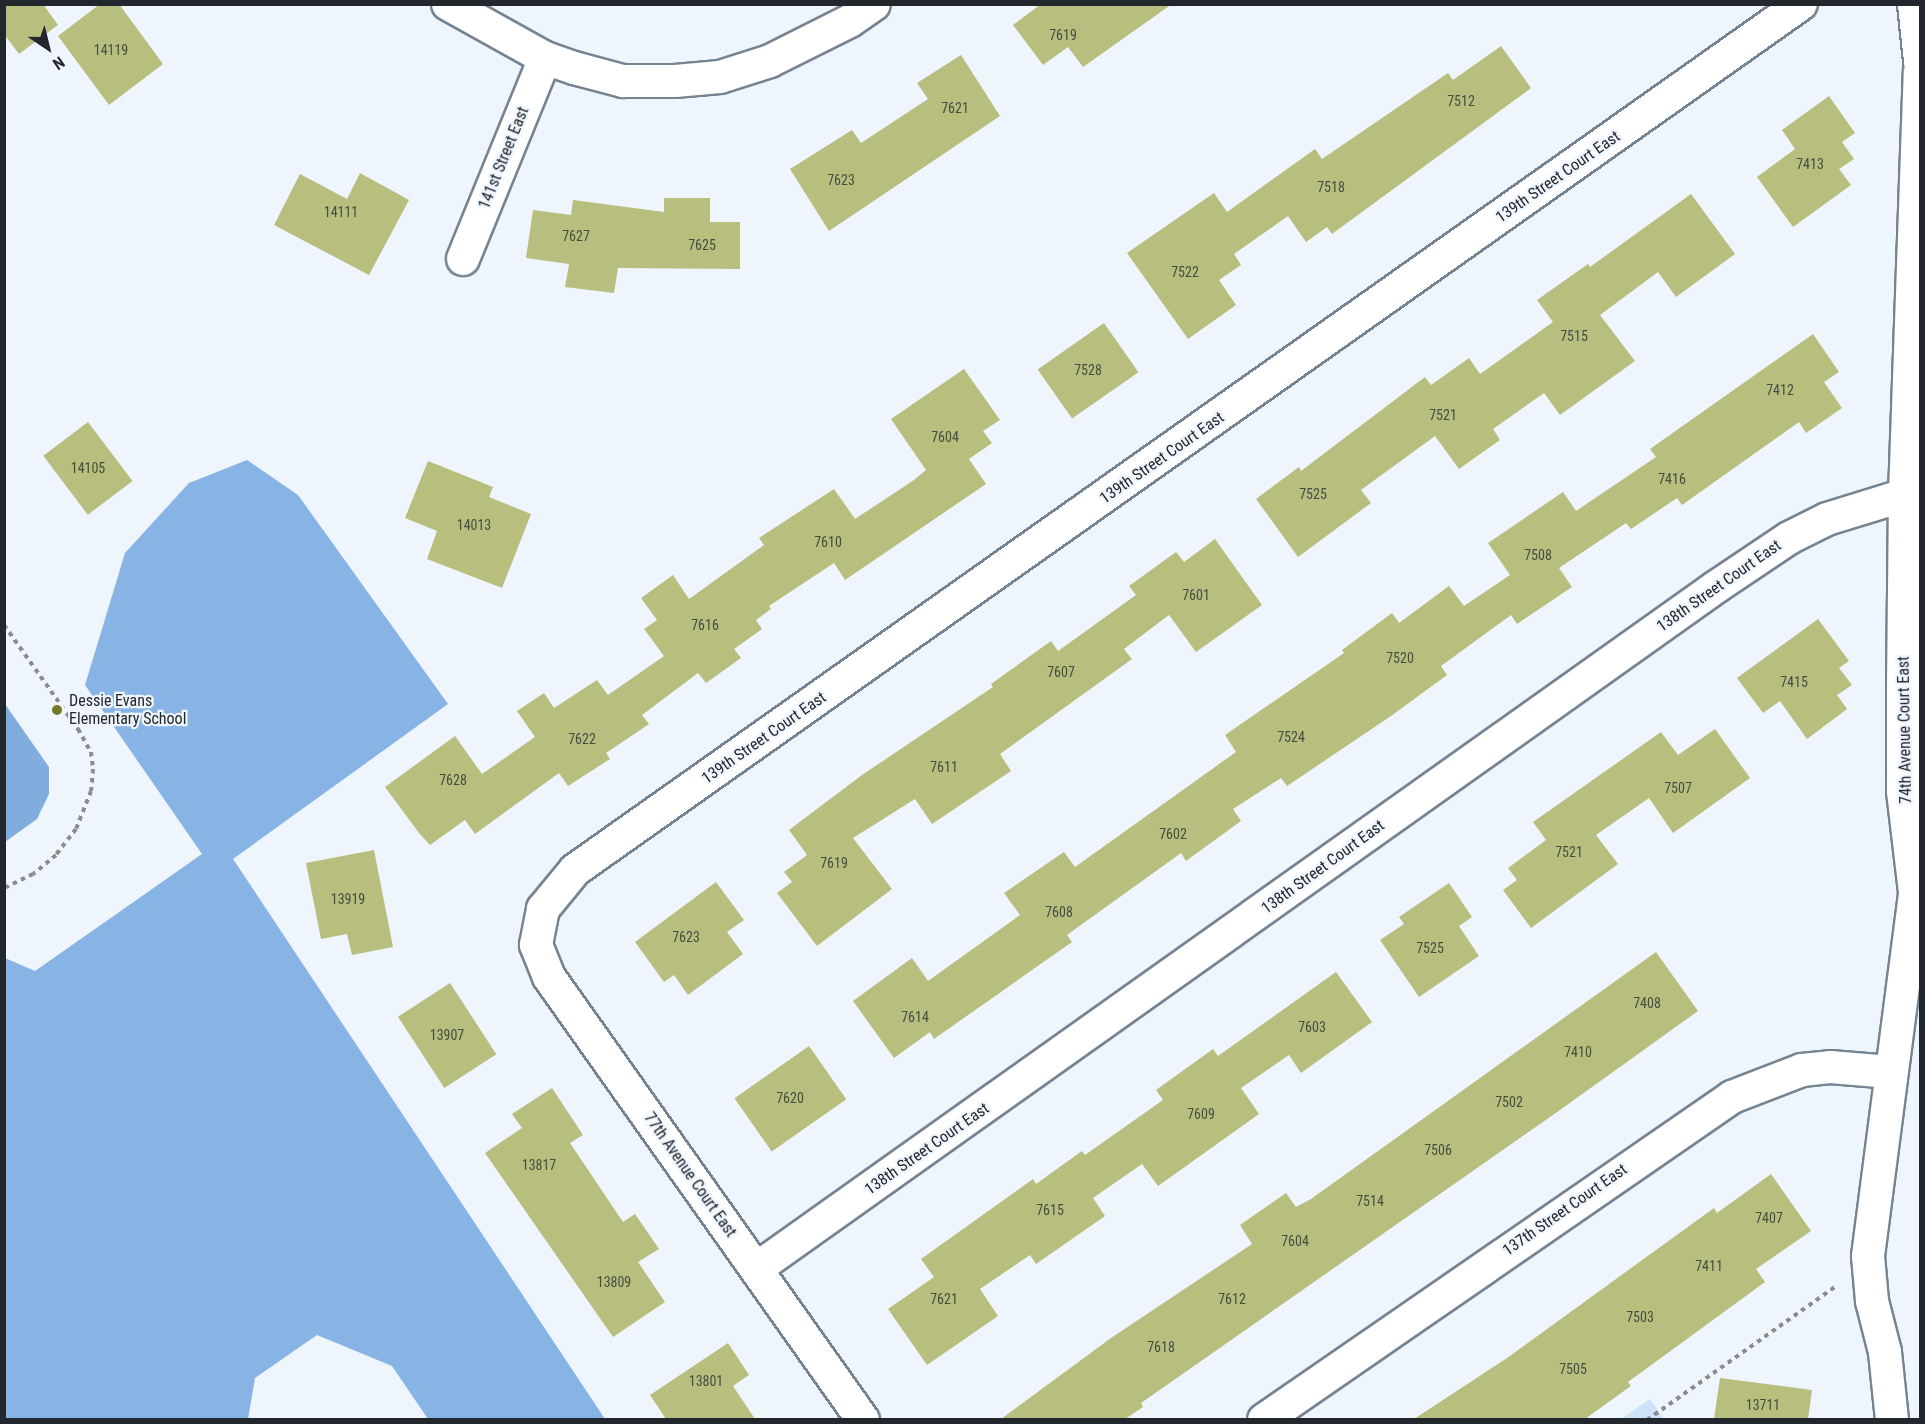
<!DOCTYPE html>
<style>
body{margin:0}
#map{position:relative;width:1925px;height:1424px;overflow:hidden;background:#eff5fc;font-family:"Roboto Condensed",sans-serif}
div>[style]{position:absolute}
[style*='--x']{left:calc(var(--x)*1px);top:calc(var(--y)*1px);width:calc(var(--w)*1px);rotate:calc(var(--a)*1deg)}
.green>*{inset:0;background:#cee3f9}
.forest>*{inset:0;background:#87b4e5}
.water>*{inset:0;background:#80addd}
.building>*{inset:0;background:#b7be7e;transform-origin:0 0}
.path>*{height:4px;margin-top:-2px;transform-origin:0;background:repeating-linear-gradient(90deg,#878d93 0 4.5px,transparent 0 9px)}
.roads{filter:drop-shadow(2px 0 #758493) drop-shadow(-2px 0 #758493) drop-shadow(0 2px #758493) drop-shadow(0 -2px #758493)}
.street>*{height:32px;margin:-16px;padding:0 16px;transform-origin:16px;border-radius:16px;background:#fff}
.dots>*{width:16px;height:16px;translate:-50% -50%;box-sizing:border-box;border:3px solid #eff5fc;border-radius:50%}
span{translate:-50% -50%;white-space:nowrap;text-align:center;line-height:1.15;-webkit-text-stroke:4.5px #eff5fc;paint-order:stroke}
.number-label{font-size:14px;color:#464d41}
.number-label span{-webkit-text-stroke-width:0}
.street-label{font-size:16px;color:#21272d}
.poi-label{font-size:16px;color:#21272d}
.left{translate:0 -50%;text-align:left}
.frame{position:absolute;inset:0;border:6px solid #21272d;pointer-events:none}
.north{position:absolute;left:18px;top:18px;width:60px;height:60px;-webkit-text-stroke:4px #eff5fc;paint-order:stroke;rotate:145deg;font-size:16px;font-weight:700;line-height:24px;text-align:center;color:#21272d}
.north::after{content:'';display:block;margin:auto;width:21px;height:27px;background:#21272d;clip-path:polygon(50% 0,100% 100%,50% 72%,0 100%)}
</style>
<div id="map">
<div class="green">
<i style="clip-path:polygon(1650px 1399px,1664px 1419px,1621px 1419px)"></i>
</div>
<div class="forest">
<i style="clip-path:polygon(247px 460px,298px 495px,448px 704px,233px 859px,605px 1419px,428px 1419px,392px 1366px,317px 1335px,255px 1378px,248px 1419px,5px 1419px,5px 958px,35px 971px,202px 854px,85px 685px,125px 553px,189px 483px)"></i>
</div>
<div class="water">
<i style="clip-path:polygon(5px 704px,49px 767px,49px 794px,37px 819px,5px 842px)"></i>
</div>
<div class="building">
<i style="clip-path:polygon(4px 4px,43px 4px,58px 25px,19px 54px,4px 34px)"></i>
<i style="clip-path:polygon(100px 4px,119px 4px,163px 64px,109px 105px,58px 36px)"></i>
<i style="clip-path:polygon(1041px 4px,1172px 4px,1083px 67px,1068px 47px,1043px 65px,1013px 25px)"></i>
<i style="clip-path:polygon(1501px 46px,1531px 88px,1332px 234px,1327px 227px,1306px 242px,1288px 216px,1234px 254px,1241px 265px,1219px 280px,1236px 305px,1188px 339px,1127px 253px,1214px 193px,1227px 212px,1315px 149px,1322px 159px,1448px 73px,1453px 80px)"></i>
<i style="clip-path:polygon(961px 55px,1000px 116px,829px 231px,790px 169px,852px 130px,861px 143px,928px 99px,917px 83px)"></i>
<i style="clip-path:polygon(1829px 96px,1855px 133px,1842px 142px,1854px 159px,1839px 169px,1851px 185px,1793px 227px,1757px 177px,1795px 149px,1782px 130px)"></i>
<i style="clip-path:polygon(360px 173px,409px 200px,369px 275px,274px 225px,300px 174px,347px 199px)"></i>
<i style="clip-path:polygon(1691px 194px,1735px 254px,1676px 297px,1658px 272px,1600px 315px,1635px 361px,1560px 415px,1544px 393px,1493px 429px,1500px 440px,1459px 469px,1435px 436px,1361px 490px,1371px 503px,1298px 557px,1256px 499px,1299px 467px,1301px 471px,1425px 377px,1431px 385px,1469px 358px,1480px 374px,1553px 322px,1537px 300px,1588px 264px,1590px 267px)"></i>
<i style="clip-path:polygon(664px 198px,710px 198px,710px 222px,740px 222px,740px 269px,618px 268px,614px 293px,565px 287px,569px 264px,526px 258px,533px 210px,571px 215px,573px 200px,664px 212px)"></i>
<i style="left:1104px;top:323px;width:60px;height:81px;rotate:55deg"></i>
<i style="clip-path:polygon(1813px 334px,1839px 372px,1824px 382px,1842px 408px,1806px 433px,1799px 422px,1682px 505px,1677px 498px,1631px 529px,1626px 523px,1559px 568px,1572px 587px,1517px 624px,1511px 615px,1441px 666px,1447px 675px,1391px 716px,1287px 786px,1281px 778px,1233px 809px,1241px 821px,1186px 861px,1181px 853px,1067px 935px,1072px 942px,934px 1039px,930px 1032px,894px 1058px,853px 1001px,912px 958px,928px 981px,1020px 915px,1004px 893px,1064px 852px,1075px 867px,1236px 752px,1225px 735px,1344px 653px,1342px 650px,1392px 613px,1399px 623px,1449px 586px,1464px 606px,1510px 575px,1488px 543px,1563px 492px,1576px 511px,1656px 457px,1650px 449px)"></i>
<i style="clip-path:polygon(964px 369px,1000px 420px,983px 431px,992px 443px,969px 459px,986px 484px,845px 580px,834px 563px,769px 606px,771px 609px,756px 620px,762px 629px,734px 649px,741px 658px,706px 683px,698px 673px,642px 715px,649px 724px,606px 753px,610px 759px,568px 786px,559px 773px,475px 834px,465px 820px,430px 845px,419px 833px,385px 787px,455px 736px,482px 774px,535px 737px,517px 711px,544px 693px,554px 708px,597px 680px,608px 695px,664px 656px,644px 629px,657px 620px,641px 598px,673px 575px,689px 599px,764px 545px,759px 538px,834px 489px,855px 519px,914px 480px,926px 470px,891px 419px)"></i>
<i style="left:88px;top:422px;width:74px;height:56px;rotate:53deg"></i>
<i style="clip-path:polygon(428px 461px,493px 487px,489px 497px,531px 514px,502px 588px,427px 559px,437px 531px,405px 518px)"></i>
<i style="clip-path:polygon(1215px 539px,1262px 605px,1196px 652px,1169px 615px,1124px 649px,1132px 659px,1000px 754px,1011px 771px,932px 824px,915px 799px,853px 838px,892px 889px,817px 946px,777px 893px,792px 882px,784px 872px,807px 855px,789px 830px,862px 775px,993px 687px,991px 684px,1051px 641px,1058px 651px,1136px 595px,1129px 586px,1176px 552px,1184px 562px)"></i>
<i style="clip-path:polygon(1818px 619px,1849px 661px,1839px 668px,1852px 685px,1837px 695px,1847px 709px,1807px 739px,1780px 701px,1763px 713px,1737px 678px)"></i>
<i style="clip-path:polygon(1715px 729px,1750px 778px,1673px 833px,1649px 798px,1596px 835px,1618px 864px,1531px 928px,1503px 890px,1517px 880px,1508px 868px,1546px 840px,1533px 822px,1661px 732px,1678px 755px)"></i>
<i style="clip-path:polygon(374px 850px,393px 947px,352px 955px,347px 934px,321px 939px,306px 863px)"></i>
<i style="clip-path:polygon(716px 882px,744px 920px,727px 932px,743px 954px,688px 995px,674px 975px,664px 982px,635px 942px)"></i>
<i style="clip-path:polygon(1449px 883px,1472px 917px,1459px 926px,1479px 956px,1419px 997px,1380px 940px,1404px 924px,1399px 917px)"></i>
<i style="clip-path:polygon(1656px 952px,1698px 1011px,1560px 1110px,1141px 1403px,1143px 1407px,1125px 1419px,1001px 1419px,1111px 1338px,1252px 1244px,1240px 1225px,1286px 1193px,1296px 1207px,1311px 1199px)"></i>
<i style="clip-path:polygon(1336px 972px,1372px 1022px,1301px 1073px,1289px 1055px,1241px 1088px,1259px 1114px,1158px 1186px,1142px 1164px,1093px 1198px,1105px 1216px,1036px 1264px,1030px 1255px,980px 1289px,998px 1316px,927px 1365px,888px 1309px,934px 1277px,921px 1259px,1033px 1179px,1036px 1184px,1082px 1151px,1085px 1155px,1163px 1100px,1156px 1090px,1213px 1049px,1218px 1056px)"></i>
<i style="left:450px;top:983px;width:85px;height:62px;rotate:57deg"></i>
<i style="left:809px;top:1046px;width:65px;height:91px;rotate:55deg"></i>
<i style="clip-path:polygon(552px 1088px,583px 1135px,570px 1143px,623px 1222px,635px 1214px,659px 1249px,638px 1262px,665px 1302px,613px 1337px,485px 1153px,522px 1128px,512px 1114px)"></i>
<i style="clip-path:polygon(1771px 1174px,1811px 1231px,1756px 1269px,1765px 1282px,1628px 1382px,1631px 1386px,1585px 1419px,1414px 1419px,1507px 1358px,1714px 1208px,1717px 1213px)"></i>
<i style="clip-path:polygon(728px 1343px,749px 1375px,733px 1386px,755px 1419px,666px 1419px,650px 1395px)"></i>
<i style="clip-path:polygon(1720px 1378px,1812px 1390px,1808px 1419px,1714px 1419px)"></i>
</div>
<div class="path">
<i style="--x:4;--y:625;--w:128;--a:54.6"></i>
<i style="--x:78;--y:729;--w:26;--a:61"></i>
<i style="--x:91;--y:752;--w:17;--a:83"></i>
<i style="--x:93;--y:769;--w:22;--a:95"></i>
<i style="--x:91;--y:791;--w:41;--a:111.5"></i>
<i style="--x:76;--y:829;--w:33;--a:128"></i>
<i style="--x:56;--y:855;--w:30;--a:140"></i>
<i style="--x:33;--y:874;--w:32;--a:154"></i>
<i style="--x:1647;--y:1420;--w:232;--a:-35.3"></i>
</div>
<div class="roads">
<div class="street">
<i style="--x:448;--y:4;--w:111;--a:29.1"></i>
<i style="--x:545;--y:58;--w:31;--a:19"></i>
<i style="--x:574;--y:68;--w:51;--a:14.9"></i>
<i style="--x:623;--y:81;--w:52;--a:0"></i>
<i style="--x:675;--y:81;--w:45;--a:-5.1"></i>
<i style="--x:720;--y:77;--w:52;--a:-17.7"></i>
<i style="--x:770;--y:61;--w:89;--a:-26.6"></i>
<i style="--x:850;--y:21;--w:29;--a:-35"></i>
<i style="--x:1914;--y:4;--w:57;--a:84"></i>
<i style="--x:463;--y:259;--w:217;--a:-67.8"></i>
<i style="--x:756;--y:1269;--w:1178;--a:-35.39"></i>
<i style="--x:1716;--y:587;--w:88;--a:-33.9"></i>
<i style="--x:1789;--y:538;--w:42;--a:-26.6"></i>
<i style="--x:1827;--y:519;--w:82;--a:-17.1"></i>
<i style="--x:863;--y:1420;--w:543;--a:-125.33"></i>
<i style="--x:549;--y:977;--w:35;--a:-112"></i>
<i style="--x:536;--y:945;--w:37;--a:-79"></i>
<i style="--x:543;--y:909;--w:50;--a:-50.6"></i>
<i style="--x:575;--y:870;--w:1501;--a:-35.24"></i>
<i style="--x:1264;--y:1420;--w:569;--a:-34.61"></i>
<i style="--x:1732;--y:1097;--w:75;--a:-21.1"></i>
<i style="--x:1802;--y:1070;--w:28;--a:-6"></i>
<i style="--x:1830;--y:1067;--w:61;--a:4.7"></i>
<i style="--x:1892;--y:1420;--w:68;--a:-95.9"></i>
<i style="--x:1885;--y:1352;--w:53;--a:-104.3"></i>
<i style="--x:1872;--y:1301;--w:45;--a:-95.1"></i>
<i style="--x:1868;--y:1256;--w:367;--a:-82.6"></i>
<i style="--x:1915;--y:892;--w:102;--a:-96.8"></i>
<i style="--x:1903;--y:791;--w:105;--a:-90"></i>
<i style="--x:1903;--y:686;--w:191;--a:-89.4"></i>
<i style="--x:1905;--y:495;--w:423;--a:-88"></i>
</div>
</div>
<div class="dots">
<i style="left:57px;top:710px;background:#737a24"></i>
</div>
<div class="number-label">
<span style="left:1063px;top:35px">7619</span>
<span style="left:111px;top:50px">14119</span>
<span style="left:1461px;top:101px">7512</span>
<span style="left:955px;top:108px">7621</span>
<span style="left:1810px;top:164px">7413</span>
<span style="left:841px;top:180px">7623</span>
<span style="left:1331px;top:187px">7518</span>
<span style="left:341px;top:212px">14111</span>
<span style="left:576px;top:236px">7627</span>
<span style="left:702px;top:245px">7625</span>
<span style="left:1185px;top:272px">7522</span>
<span style="left:1574px;top:336px">7515</span>
<span style="left:1088px;top:370px">7528</span>
<span style="left:1780px;top:390px">7412</span>
<span style="left:1443px;top:415px">7521</span>
<span style="left:945px;top:437px">7604</span>
<span style="left:88px;top:468px">14105</span>
<span style="left:1672px;top:479px">7416</span>
<span style="left:1313px;top:494px">7525</span>
<span style="left:474px;top:525px">14013</span>
<span style="left:828px;top:542px">7610</span>
<span style="left:1538px;top:555px">7508</span>
<span style="left:1196px;top:595px">7601</span>
<span style="left:705px;top:625px">7616</span>
<span style="left:1400px;top:658px">7520</span>
<span style="left:1061px;top:672px">7607</span>
<span style="left:1794px;top:682px">7415</span>
<span style="left:1291px;top:737px">7524</span>
<span style="left:582px;top:739px">7622</span>
<span style="left:944px;top:767px">7611</span>
<span style="left:453px;top:780px">7628</span>
<span style="left:1678px;top:788px">7507</span>
<span style="left:1173px;top:834px">7602</span>
<span style="left:1569px;top:852px">7521</span>
<span style="left:834px;top:863px">7619</span>
<span style="left:348px;top:899px">13919</span>
<span style="left:1059px;top:912px">7608</span>
<span style="left:686px;top:937px">7623</span>
<span style="left:1430px;top:948px">7525</span>
<span style="left:1647px;top:1003px">7408</span>
<span style="left:915px;top:1017px">7614</span>
<span style="left:1312px;top:1027px">7603</span>
<span style="left:447px;top:1035px">13907</span>
<span style="left:1578px;top:1052px">7410</span>
<span style="left:790px;top:1098px">7620</span>
<span style="left:1509px;top:1102px">7502</span>
<span style="left:1201px;top:1114px">7609</span>
<span style="left:1438px;top:1150px">7506</span>
<span style="left:539px;top:1165px">13817</span>
<span style="left:1370px;top:1201px">7514</span>
<span style="left:1050px;top:1210px">7615</span>
<span style="left:1769px;top:1218px">7407</span>
<span style="left:1295px;top:1241px">7604</span>
<span style="left:1709px;top:1266px">7411</span>
<span style="left:614px;top:1282px">13809</span>
<span style="left:944px;top:1299px">7621</span>
<span style="left:1232px;top:1299px">7612</span>
<span style="left:1640px;top:1317px">7503</span>
<span style="left:1161px;top:1347px">7618</span>
<span style="left:1573px;top:1369px">7505</span>
<span style="left:706px;top:1381px">13801</span>
<span style="left:1763px;top:1405px">13711</span>
</div>
<div class="street-label">
<span style="left:504px;top:158px;rotate:-68deg">141st Street East</span>
<span style="left:1558px;top:177px;rotate:-35deg">139th Street Court East</span>
<span style="left:1162px;top:458px;rotate:-35deg">139th Street Court East</span>
<span style="left:1719px;top:586px;rotate:-35deg">138th Street Court East</span>
<span style="left:1905px;top:730px;rotate:-91deg">74th Avenue Court East</span>
<span style="left:764px;top:738px;rotate:-35deg">139th Street Court East</span>
<span style="left:1323px;top:867px;rotate:-36deg">138th Street Court East</span>
<span style="left:927px;top:1149px;rotate:-35deg">138th Street Court East</span>
<span style="left:690px;top:1175px;rotate:55deg">77th Avenue Court East</span>
<span style="left:1565px;top:1210px;rotate:-35deg">137th Street Court East</span>
</div>
<div class="poi-label">
<span class="left" style="left:69px;top:710px">Dessie Evans<br>Elementary School</span>
</div>
<div class="frame"></div>
<div class="north">N</div>
</div>
